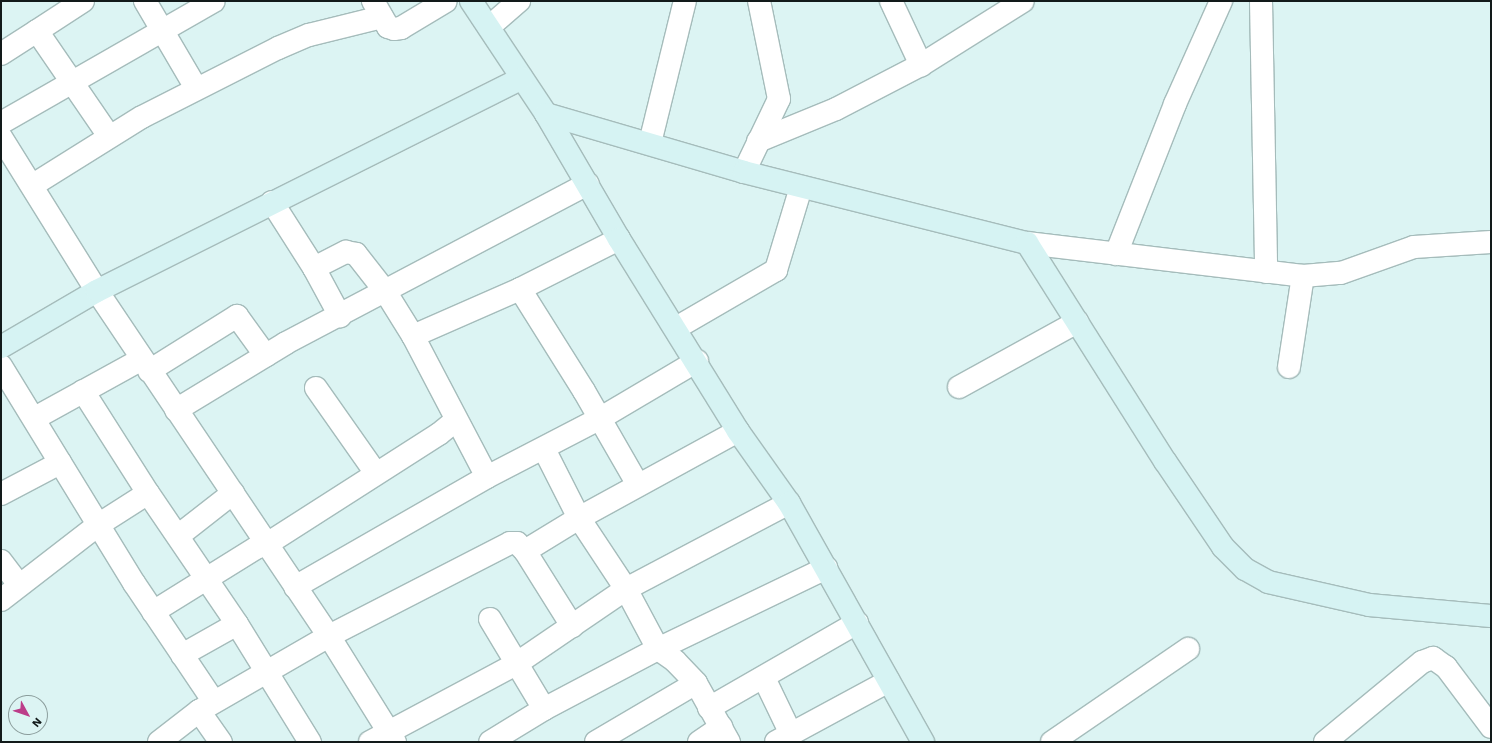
<!DOCTYPE html>
<style>
body{margin:0}
#map{position:relative;width:1492px;height:743px;overflow:hidden;background:#dcf4f3;font-family:"Work Sans",sans-serif}
div>[style]{position:absolute}
[style*='--x']{left:calc(var(--x)*1px);top:calc(var(--y)*1px);width:calc(var(--w)*1px);rotate:calc(var(--a)*1deg)}
.roads{filter:drop-shadow(1px 0 #a5bcbb) drop-shadow(-1px 0 #a5bcbb) drop-shadow(0 1px #a5bcbb) drop-shadow(0 -1px #a5bcbb)}
.street>*{height:22px;margin:-11px;padding:0 11px;transform-origin:11px;border-radius:11px;background:#fff}
.secondary>*{height:22px;margin:-11px;padding:0 11px;transform-origin:11px;border-radius:11px;background:#d6f3f3}
span{translate:-50% -50%;white-space:nowrap;text-align:center;line-height:1.15;-webkit-text-stroke:3px #dcf4f3;paint-order:stroke}
.frame{position:absolute;inset:0;border:2px solid #121a1a;pointer-events:none}
.north{position:absolute;left:8px;top:695px;width:40px;height:40px;box-sizing:border-box;background:#dcf4f3;border:1px solid #8b9d9c;border-radius:50%;rotate:130deg;font-size:11px;font-weight:700;line-height:16px;text-align:center;color:#121a1a}
.north::after{content:'';display:block;margin:auto;width:14px;height:18px;background:#bc3d89;clip-path:polygon(50% 0,100% 100%,50% 72%,0 100%)}
</style>
<div id="map">
<div class="roads">
<div class="street">
<i style="--x:83;--y:1;--w:55;--a:146.9"></i>
<i style="--x:37;--y:31;--w:127;--a:55.6"></i>
<i style="--x:145;--y:1;--w:101;--a:59.6"></i>
<i style="--x:373;--y:1;--w:30;--a:60"></i>
<i style="--x:388;--y:27;--w:6;--a:18"></i>
<i style="--x:394;--y:29;--w:7;--a:-8"></i>
<i style="--x:401;--y:28;--w:52;--a:-31"></i>
<i style="--x:891;--y:1;--w:71;--a:64.9"></i>
<i style="--x:1261;--y:1;--w:271;--a:88.9"></i>
<i style="--x:489;--y:27;--w:40;--a:-41"></i>
<i style="--x:1;--y:54;--w:43;--a:-32.6"></i>
<i style="--x:1;--y:123;--w:245;--a:-29.8"></i>
<i style="--x:1;--y:137;--w:181;--a:58.1"></i>
<i style="--x:97;--y:291;--w:416;--a:56.1"></i>
<i style="--x:329;--y:636;--w:125;--a:58.1"></i>
<i style="--x:758;--y:141;--w:84;--a:-22.3"></i>
<i style="--x:836;--y:109;--w:96;--a:-27.4"></i>
<i style="--x:921;--y:65;--w:120;--a:-32.1"></i>
<i style="--x:650;--y:143;--w:146;--a:-76.2"></i>
<i style="--x:744;--y:172;--w:81;--a:-64.4"></i>
<i style="--x:779;--y:99;--w:100;--a:-101.5"></i>
<i style="--x:33;--y:185;--w:128;--a:-32"></i>
<i style="--x:142;--y:117;--w:153;--a:-26.9"></i>
<i style="--x:278;--y:48;--w:34;--a:-23"></i>
<i style="--x:309;--y:35;--w:75;--a:-13.9"></i>
<i style="--x:272;--y:202;--w:78;--a:57.5"></i>
<i style="--x:314;--y:268;--w:55;--a:61.6"></i>
<i style="--x:1027;--y:243;--w:278;--a:6.8"></i>
<i style="--x:1303;--y:276;--w:38;--a:-5"></i>
<i style="--x:1341;--y:273;--w:77;--a:-19.6"></i>
<i style="--x:1414;--y:247;--w:77;--a:-3.7"></i>
<i style="--x:1116;--y:254;--w:161;--a:-68.5"></i>
<i style="--x:1175;--y:104;--w:113;--a:-65.9"></i>
<i style="--x:314;--y:268;--w:36;--a:-27"></i>
<i style="--x:346;--y:252;--w:10;--a:11"></i>
<i style="--x:356;--y:254;--w:47;--a:51.9"></i>
<i style="--x:385;--y:291;--w:53;--a:58.1"></i>
<i style="--x:413;--y:336;--w:159;--a:62.3"></i>
<i style="--x:520;--y:289;--w:120;--a:57.9"></i>
<i style="--x:584;--y:391;--w:108;--a:60.1"></i>
<i style="--x:676;--y:328;--w:116;--a:-30.1"></i>
<i style="--x:776;--y:270;--w:87;--a:-73.2"></i>
<i style="--x:413;--y:336;--w:117;--a:-23.7"></i>
<i style="--x:520;--y:289;--w:111;--a:-26.8"></i>
<i style="--x:1;--y:366;--w:255;--a:58.5"></i>
<i style="--x:134;--y:583;--w:143;--a:56.1"></i>
<i style="--x:1289;--y:367;--w:92;--a:-81.3"></i>
<i style="--x:149;--y:371;--w:104;--a:-32"></i>
<i style="--x:237;--y:316;--w:49;--a:54.1"></i>
<i style="--x:959;--y:387;--w:135;--a:-28.8"></i>
<i style="--x:316;--y:388;--w:103;--a:54.9"></i>
<i style="--x:83;--y:391;--w:121;--a:57.5"></i>
<i style="--x:148;--y:493;--w:158;--a:55.8"></i>
<i style="--x:237;--y:624;--w:139;--a:58.3"></i>
<i style="--x:176;--y:410;--w:129;--a:-31.3"></i>
<i style="--x:286;--y:343;--w:341;--a:-27.8"></i>
<i style="--x:35;--y:418;--w:122;--a:-28.9"></i>
<i style="--x:544;--y:449;--w:77;--a:63.1"></i>
<i style="--x:579;--y:518;--w:85;--a:56.5"></i>
<i style="--x:626;--y:589;--w:68;--a:61.9"></i>
<i style="--x:658;--y:649;--w:21;--a:35"></i>
<i style="--x:675;--y:661;--w:30;--a:46"></i>
<i style="--x:696;--y:683;--w:68;--a:60.8"></i>
<i style="--x:1;--y:494;--w:67;--a:-27.7"></i>
<i style="--x:178;--y:536;--w:70;--a:-38"></i>
<i style="--x:525;--y:551;--w:63;--a:-31.4"></i>
<i style="--x:579;--y:518;--w:181;--a:-28.7"></i>
<i style="--x:1;--y:561;--w:30;--a:53"></i>
<i style="--x:295;--y:587;--w:221;--a:-29.8"></i>
<i style="--x:487;--y:477;--w:126;--a:-27.4"></i>
<i style="--x:599;--y:419;--w:114;--a:-30.6"></i>
<i style="--x:1;--y:600;--w:123;--a:-37.7"></i>
<i style="--x:98;--y:525;--w:59;--a:-32.6"></i>
<i style="--x:153;--y:612;--w:121;--a:-31.9"></i>
<i style="--x:256;--y:548;--w:12;--a:-20"></i>
<i style="--x:267;--y:544;--w:204;--a:-32.6"></i>
<i style="--x:439;--y:434;--w:22;--a:-39"></i>
<i style="--x:490;--y:619;--w:105;--a:59"></i>
<i style="--x:544;--y:709;--w:63;--a:148.6"></i>
<i style="--x:182;--y:655;--w:63;--a:-29.4"></i>
<i style="--x:764;--y:678;--w:60;--a:64.3"></i>
<i style="--x:709;--y:708;--w:171;--a:-29.9"></i>
<i style="--x:544;--y:709;--w:129;--a:-27.8"></i>
<i style="--x:658;--y:649;--w:187;--a:-25.7"></i>
<i style="--x:199;--y:711;--w:38;--a:55"></i>
<i style="--x:159;--y:742;--w:51;--a:-37.8"></i>
<i style="--x:199;--y:711;--w:150;--a:-30"></i>
<i style="--x:329;--y:636;--w:203;--a:-27.2"></i>
<i style="--x:510;--y:543;--w:7;--a:0"></i>
<i style="--x:517;--y:543;--w:11;--a:45"></i>
<i style="--x:525;--y:551;--w:89;--a:57.9"></i>
<i style="--x:370;--y:742;--w:166;--a:-28.1"></i>
<i style="--x:516;--y:664;--w:133;--a:-34.3"></i>
<i style="--x:626;--y:589;--w:184;--a:-27.8"></i>
<i style="--x:596;--y:742;--w:116;--a:-30.5"></i>
<i style="--x:699;--y:742;--w:27;--a:-34"></i>
<i style="--x:776;--y:742;--w:128;--a:-28.4"></i>
<i style="--x:1052;--y:742;--w:165;--a:-34.4"></i>
<i style="--x:1325;--y:742;--w:126;--a:-39.5"></i>
<i style="--x:1422;--y:662;--w:12;--a:-20"></i>
<i style="--x:1433;--y:658;--w:16;--a:35"></i>
<i style="--x:1446;--y:667;--w:75;--a:53.1"></i>
</div>
<div class="secondary">
<i style="--x:471;--y:1;--w:136;--a:56.4"></i>
<i style="--x:546;--y:114;--w:145;--a:59.7"></i>
<i style="--x:619;--y:239;--w:226;--a:58.2"></i>
<i style="--x:738;--y:431;--w:88;--a:54.7"></i>
<i style="--x:789;--y:503;--w:274;--a:60.7"></i>
<i style="--x:546;--y:114;--w:206;--a:16.3"></i>
<i style="--x:744;--y:172;--w:292;--a:14.1"></i>
<i style="--x:1027;--y:243;--w:258;--a:57.7"></i>
<i style="--x:1165;--y:461;--w:104;--a:56"></i>
<i style="--x:1223;--y:547;--w:31;--a:45"></i>
<i style="--x:1245;--y:569;--w:26;--a:29"></i>
<i style="--x:1268;--y:582;--w:104;--a:12.8"></i>
<i style="--x:1369;--y:605;--w:122;--a:5.2"></i>
<i style="--x:1;--y:347;--w:111;--a:-30.3"></i>
<i style="--x:97;--y:291;--w:475;--a:-26.6"></i>
</div>
</div>
<div class="frame"></div>
<div class="north">N</div>
</div>
